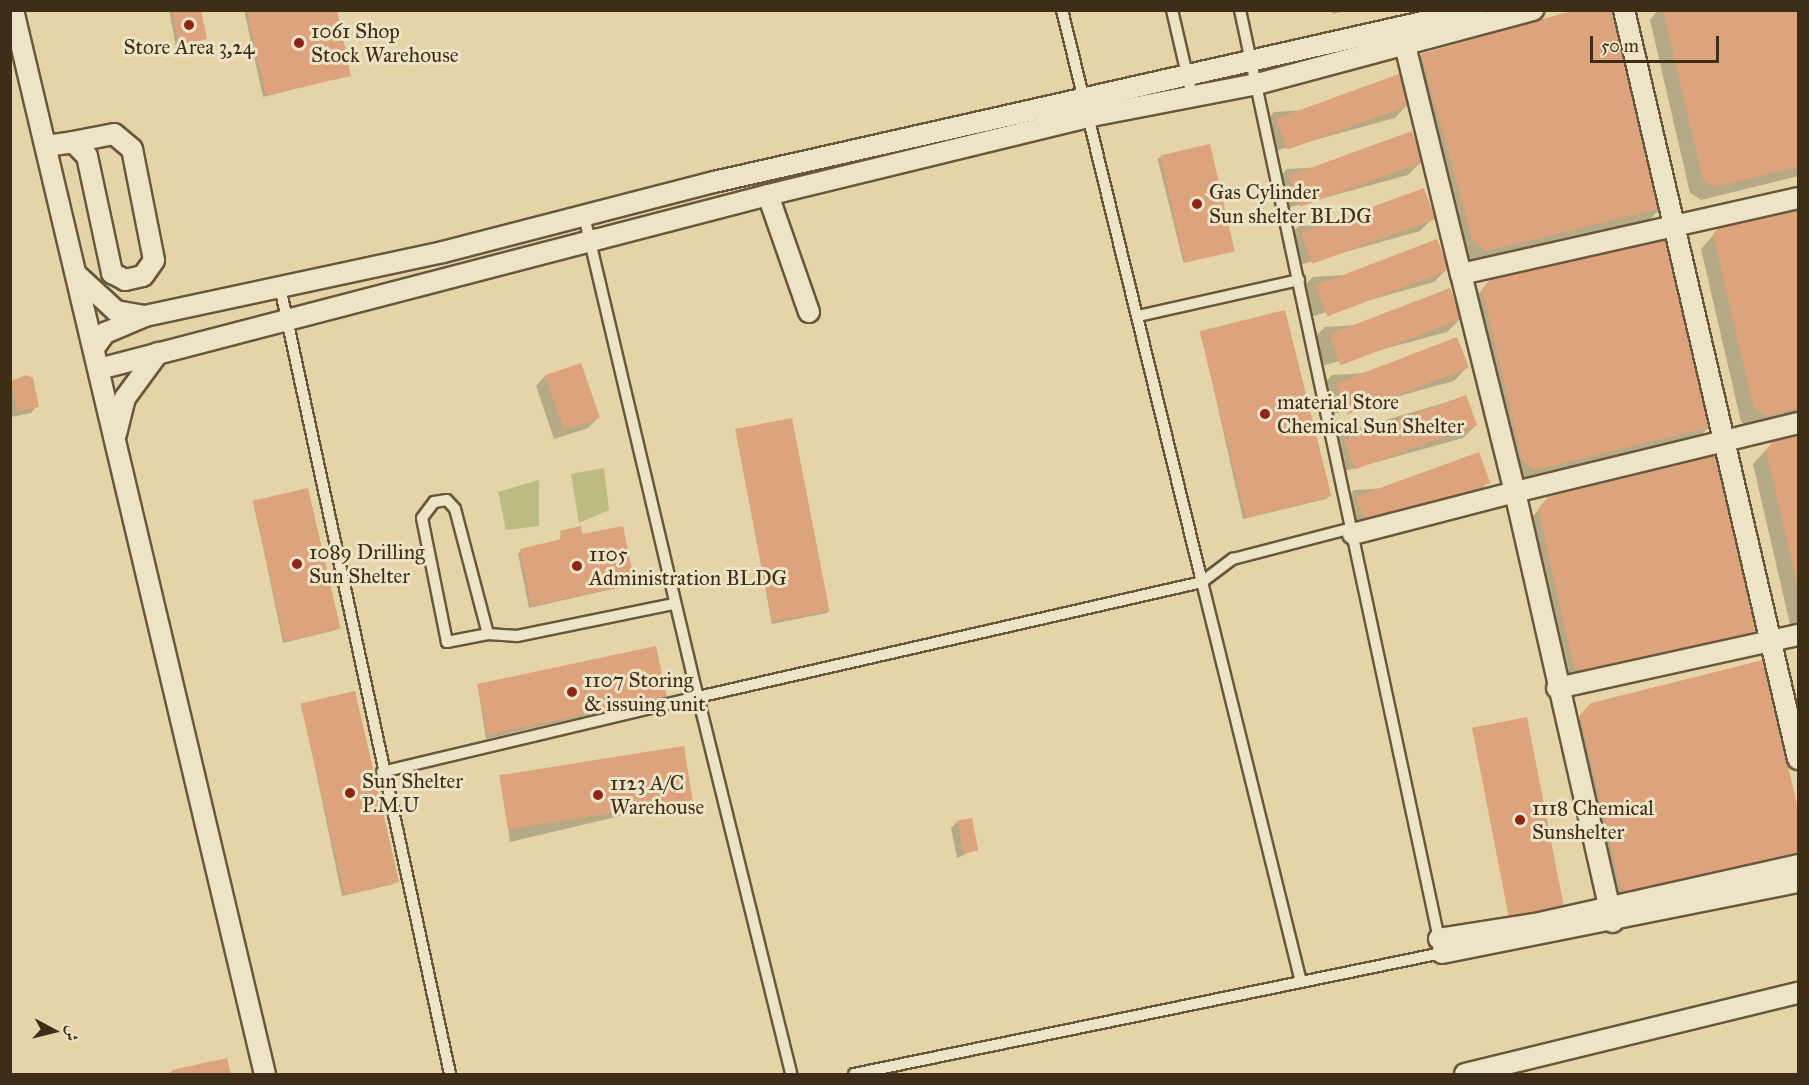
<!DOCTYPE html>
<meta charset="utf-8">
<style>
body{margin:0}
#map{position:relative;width:1809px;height:1085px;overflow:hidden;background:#e4d4a7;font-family:"IM FELL Great Primer",Amiri,serif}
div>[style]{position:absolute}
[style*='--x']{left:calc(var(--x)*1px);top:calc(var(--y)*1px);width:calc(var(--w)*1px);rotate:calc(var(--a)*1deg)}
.green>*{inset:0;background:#bcbb82}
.shadow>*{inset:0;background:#0003;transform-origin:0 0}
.building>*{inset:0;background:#dca37c;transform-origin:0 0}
.roads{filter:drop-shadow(2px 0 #68573b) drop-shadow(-2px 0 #68573b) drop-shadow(0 2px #68573b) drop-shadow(0 -2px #68573b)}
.lane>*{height:10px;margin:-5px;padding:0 5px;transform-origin:5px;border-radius:5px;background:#ede3c6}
.street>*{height:20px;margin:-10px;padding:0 10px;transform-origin:10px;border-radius:10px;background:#ede3c6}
.dots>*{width:16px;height:16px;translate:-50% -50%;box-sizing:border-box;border:3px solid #ede3c6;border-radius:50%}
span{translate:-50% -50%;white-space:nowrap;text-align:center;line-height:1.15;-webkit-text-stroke:6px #ede3c6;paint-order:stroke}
.poi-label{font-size:21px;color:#3e2d17}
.left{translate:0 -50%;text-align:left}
.frame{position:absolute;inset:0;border:12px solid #3e2d17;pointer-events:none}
.north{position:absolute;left:24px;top:1001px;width:60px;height:60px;-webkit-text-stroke:4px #ede3c6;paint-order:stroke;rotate:97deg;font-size:16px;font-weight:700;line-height:24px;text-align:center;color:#3e2d17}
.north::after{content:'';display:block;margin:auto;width:21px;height:27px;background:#3e2d17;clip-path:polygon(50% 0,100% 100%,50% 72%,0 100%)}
.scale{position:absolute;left:1590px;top:36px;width:129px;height:27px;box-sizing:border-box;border:3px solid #3e2d17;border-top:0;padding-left:8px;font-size:18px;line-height:21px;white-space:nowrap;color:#3e2d17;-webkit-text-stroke:4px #ede3c6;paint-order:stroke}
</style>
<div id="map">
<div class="green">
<i style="clip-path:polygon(604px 468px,609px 510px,579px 523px,571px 474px)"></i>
<i style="clip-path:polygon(539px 480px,539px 526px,506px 530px,498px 492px)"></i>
</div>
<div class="shadow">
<i style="clip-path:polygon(169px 10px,199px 10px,205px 39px,176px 47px)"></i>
<i style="clip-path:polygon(244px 10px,336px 10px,350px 75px,263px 97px)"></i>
<i style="clip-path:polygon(1332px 10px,1349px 10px,1333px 14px)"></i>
<i style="clip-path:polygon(1658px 10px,1798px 10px,1798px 176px,1701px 200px,1690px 193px,1650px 20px)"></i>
<i style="clip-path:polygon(1422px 55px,1661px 208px,1648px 221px,1472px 264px,1460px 255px,1409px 68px)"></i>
<i style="clip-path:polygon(1408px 104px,1395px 118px,1267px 153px,1261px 126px,1274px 112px)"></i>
<i style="left:1208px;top:146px;width:107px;height:52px;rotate:76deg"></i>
<i style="clip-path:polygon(1421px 162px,1408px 175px,1280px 210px,1274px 183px,1287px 169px)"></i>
<i style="clip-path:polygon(1798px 205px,1798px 417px,1753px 428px,1741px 422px,1701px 249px,1724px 223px)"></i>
<i style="clip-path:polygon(1433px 218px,1420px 231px,1292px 267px,1286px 239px,1299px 226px)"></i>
<i style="clip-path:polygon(1447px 269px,1434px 282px,1306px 318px,1299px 290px,1313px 277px)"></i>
<i style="clip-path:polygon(1493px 278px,1709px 427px,1696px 440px,1522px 482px,1470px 303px)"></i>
<i style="clip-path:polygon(1460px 319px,1447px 332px,1318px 367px,1312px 340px,1325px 327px)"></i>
<i style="clip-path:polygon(1201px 332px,1329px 496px,1326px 499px,1243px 519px)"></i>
<i style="clip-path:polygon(580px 365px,598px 418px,588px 428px,554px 439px,536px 386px,545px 376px)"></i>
<i style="clip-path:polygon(1467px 367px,1454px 381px,1326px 416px,1319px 389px,1332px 375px)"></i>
<i style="clip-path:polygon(12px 382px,37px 406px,31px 413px,11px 417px)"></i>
<i style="clip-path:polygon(1465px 397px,1476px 425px,1463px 438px,1334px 474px,1328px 446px,1341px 433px)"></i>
<i style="clip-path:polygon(736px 431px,829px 610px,827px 613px,772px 624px)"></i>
<i style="clip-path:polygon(1798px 434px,1798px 640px,1793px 637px,1753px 464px,1776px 439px)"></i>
<i style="clip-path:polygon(1488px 482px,1475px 495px,1347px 531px,1341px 504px,1354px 490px)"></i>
<i style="clip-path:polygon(1549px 498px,1759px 630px,1746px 644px,1561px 680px,1526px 524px)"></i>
<i style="clip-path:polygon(254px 503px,338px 627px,336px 630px,283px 643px)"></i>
<i style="clip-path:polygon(561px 532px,581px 536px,634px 584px,529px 608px,518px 553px,560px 541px)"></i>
<i style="clip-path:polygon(1762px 662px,1798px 815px,1798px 862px,1620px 909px,1568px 729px,1592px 704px)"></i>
<i style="clip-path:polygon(478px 688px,666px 697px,486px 739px)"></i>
<i style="clip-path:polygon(302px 705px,397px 881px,394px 884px,342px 896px)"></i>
<i style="clip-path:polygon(1474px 731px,1561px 912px,1511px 923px)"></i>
<i style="clip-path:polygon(503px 792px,692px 799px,510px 842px)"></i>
<i style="clip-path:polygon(957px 822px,976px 849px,957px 858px,951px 828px)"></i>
<i style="clip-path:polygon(226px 1059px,229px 1074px,169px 1074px,172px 1071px)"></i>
</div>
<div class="building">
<i style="clip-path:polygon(172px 10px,201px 10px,207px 39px,179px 45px)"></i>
<i style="clip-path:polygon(247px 10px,337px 10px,351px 76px,266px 95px)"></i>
<i style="clip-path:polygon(1575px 10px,1615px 10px,1662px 208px,1486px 251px,1473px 241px,1421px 54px)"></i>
<i style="clip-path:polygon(1663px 10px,1798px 10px,1798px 167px,1715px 187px,1703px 180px)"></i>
<i style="left:1399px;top:74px;width:33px;height:131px;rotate:70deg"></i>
<i style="left:1412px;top:131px;width:33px;height:131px;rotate:70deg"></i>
<i style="left:1210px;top:144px;width:110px;height:51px;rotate:77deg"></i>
<i style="left:1424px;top:188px;width:33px;height:131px;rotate:70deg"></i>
<i style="clip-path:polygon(1798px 204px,1798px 408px,1767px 416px,1754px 409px,1713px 234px,1724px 222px)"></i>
<i style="clip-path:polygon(1665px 234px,1711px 427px,1536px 470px,1523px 463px,1482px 289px,1493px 276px)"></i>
<i style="left:1437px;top:239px;width:33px;height:130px;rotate:69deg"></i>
<i style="left:1450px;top:288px;width:33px;height:130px;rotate:69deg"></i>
<i style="left:1285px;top:310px;width:192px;height:88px;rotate:76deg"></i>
<i style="left:1457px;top:337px;width:33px;height:130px;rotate:69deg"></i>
<i style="left:581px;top:363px;width:58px;height:38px;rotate:71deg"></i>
<i style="clip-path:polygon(26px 375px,33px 378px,39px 407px,17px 411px,11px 381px)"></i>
<i style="left:1466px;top:395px;width:32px;height:130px;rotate:70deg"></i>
<i style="left:792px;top:418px;width:196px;height:58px;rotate:79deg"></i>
<i style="clip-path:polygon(1798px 432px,1798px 588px,1766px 450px,1776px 438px)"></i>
<i style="left:1479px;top:452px;width:33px;height:131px;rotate:70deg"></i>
<i style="clip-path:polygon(1721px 454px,1761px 631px,1597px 672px,1574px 668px,1538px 509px,1548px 497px)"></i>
<i style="left:308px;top:488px;width:144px;height:57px;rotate:77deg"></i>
<i style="clip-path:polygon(581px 526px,582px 534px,623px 526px,635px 584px,531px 606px,520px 549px,562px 539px,560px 531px)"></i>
<i style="left:656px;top:646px;width:52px;height:183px;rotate:78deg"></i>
<i style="clip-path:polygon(1763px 660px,1798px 809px,1798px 856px,1634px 896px,1621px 889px,1580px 715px,1591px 703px)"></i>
<i style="left:355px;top:691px;width:196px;height:56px;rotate:77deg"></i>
<i style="left:1527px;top:717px;width:196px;height:56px;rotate:79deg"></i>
<i style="left:684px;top:746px;width:55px;height:187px;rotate:81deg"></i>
<i style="left:972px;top:818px;width:33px;height:15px;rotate:79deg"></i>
<i style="clip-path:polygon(227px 1058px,231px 1074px,173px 1074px,172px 1070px)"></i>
</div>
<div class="roads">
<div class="lane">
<i style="--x:1172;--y:10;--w:88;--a:76.9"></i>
<i style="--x:584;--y:216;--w:494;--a:76.7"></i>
<i style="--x:698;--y:697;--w:517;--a:-12.85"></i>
<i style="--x:1202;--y:582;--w:589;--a:-103.75"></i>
<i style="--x:280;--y:287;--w:805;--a:77.81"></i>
<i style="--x:1138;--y:316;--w:165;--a:-12.6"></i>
<i style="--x:488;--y:634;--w:42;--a:169"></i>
<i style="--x:447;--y:642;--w:126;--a:-101.4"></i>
<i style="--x:422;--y:518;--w:20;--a:-53"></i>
<i style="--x:434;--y:502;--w:13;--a:-9"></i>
<i style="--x:447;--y:500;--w:12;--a:48"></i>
<i style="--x:455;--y:509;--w:129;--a:75.2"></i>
<i style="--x:488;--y:634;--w:29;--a:4"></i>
<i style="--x:517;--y:636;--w:159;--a:-11.6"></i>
<i style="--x:382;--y:772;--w:325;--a:-13.4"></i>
<i style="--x:698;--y:697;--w:388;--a:76.1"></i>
<i style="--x:1301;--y:982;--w:412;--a:-103.9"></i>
<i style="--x:1202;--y:582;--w:39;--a:-37"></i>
<i style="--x:1233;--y:559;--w:123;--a:-14.6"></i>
<i style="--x:854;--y:1074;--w:600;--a:-11.63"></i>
<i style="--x:1442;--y:953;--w:964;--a:-102.09"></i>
</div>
<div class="street">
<i style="--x:13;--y:10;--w:1093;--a:76.68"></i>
<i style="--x:1624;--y:10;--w:769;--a:76.92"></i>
<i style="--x:1405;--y:45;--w:236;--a:76.3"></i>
<i style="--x:1461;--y:274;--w:345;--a:-12.7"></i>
<i style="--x:46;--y:146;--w:27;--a:-8"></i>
<i style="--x:73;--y:142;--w:20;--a:45"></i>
<i style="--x:87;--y:156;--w:120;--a:77.9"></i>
<i style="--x:112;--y:273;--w:15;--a:28"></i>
<i style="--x:125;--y:280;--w:18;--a:-13"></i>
<i style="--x:143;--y:276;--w:19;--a:-55"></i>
<i style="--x:154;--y:260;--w:113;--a:-101.2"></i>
<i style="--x:132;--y:149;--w:23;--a:-140"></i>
<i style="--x:114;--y:134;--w:42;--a:169"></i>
<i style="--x:768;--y:195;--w:333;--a:-13.7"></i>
<i style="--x:1091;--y:116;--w:169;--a:-10.9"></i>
<i style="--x:1257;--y:84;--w:286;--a:-15"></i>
<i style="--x:1461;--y:274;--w:225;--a:76.1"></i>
<i style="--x:1515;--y:492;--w:291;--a:-13.7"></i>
<i style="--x:77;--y:275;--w:53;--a:42.7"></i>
<i style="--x:116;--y:311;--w:29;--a:10"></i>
<i style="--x:145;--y:316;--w:305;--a:-12.1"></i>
<i style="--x:443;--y:252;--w:280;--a:-14.5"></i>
<i style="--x:714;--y:182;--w:781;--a:-12.72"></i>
<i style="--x:94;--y:348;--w:19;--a:-54"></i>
<i style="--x:105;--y:333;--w:43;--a:-23"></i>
<i style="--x:99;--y:369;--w:691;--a:-14.58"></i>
<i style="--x:768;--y:195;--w:124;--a:70.7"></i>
<i style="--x:116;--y:434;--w:37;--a:-76"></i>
<i style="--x:125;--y:398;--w:56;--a:-53.7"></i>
<i style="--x:1353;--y:534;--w:167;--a:-14.5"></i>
<i style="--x:1515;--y:492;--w:441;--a:77.2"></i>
<i style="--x:1557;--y:688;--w:247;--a:-12.4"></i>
<i style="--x:1439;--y:939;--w:97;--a:-8.9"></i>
<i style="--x:1535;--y:924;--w:270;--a:-12.6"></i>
<i style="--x:1442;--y:953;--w:363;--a:-11.3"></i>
<i style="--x:1465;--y:1074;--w:343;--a:-13.7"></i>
</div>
</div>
<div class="dots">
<i style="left:189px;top:25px;background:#8f2418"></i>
<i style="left:299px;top:43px;background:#8f2418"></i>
<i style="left:1197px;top:204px;background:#8f2418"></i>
<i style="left:1265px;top:414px;background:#8f2418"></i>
<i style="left:297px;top:564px;background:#8f2418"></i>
<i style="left:577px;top:566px;background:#8f2418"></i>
<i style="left:572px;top:692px;background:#8f2418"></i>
<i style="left:350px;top:793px;background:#8f2418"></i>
<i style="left:598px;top:795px;background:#8f2418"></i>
<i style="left:1520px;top:820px;background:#8f2418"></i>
</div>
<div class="poi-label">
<span class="left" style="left:311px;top:43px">1061 Shop<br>Stock Warehouse</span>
<span style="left:189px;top:47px">Store Area 3,24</span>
<span class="left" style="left:1209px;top:204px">Gas Cylinder<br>Sun shelter BLDG</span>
<span class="left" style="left:1277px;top:414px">material Store<br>Chemical Sun Shelter</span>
<span class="left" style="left:309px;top:564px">1089 Drilling<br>Sun Shelter</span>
<span class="left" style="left:589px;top:566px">1105<br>Administration BLDG</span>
<span class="left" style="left:584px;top:692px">1107 Storing<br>&amp; issuing unit</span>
<span class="left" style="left:362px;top:793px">Sun Shelter<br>P.M.U</span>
<span class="left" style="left:610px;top:795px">1123 A/C<br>Warehouse</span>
<span class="left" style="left:1532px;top:820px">1118 Chemical<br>Sunshelter</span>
</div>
<div class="frame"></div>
<div class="north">ش</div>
<div class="scale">50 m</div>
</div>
